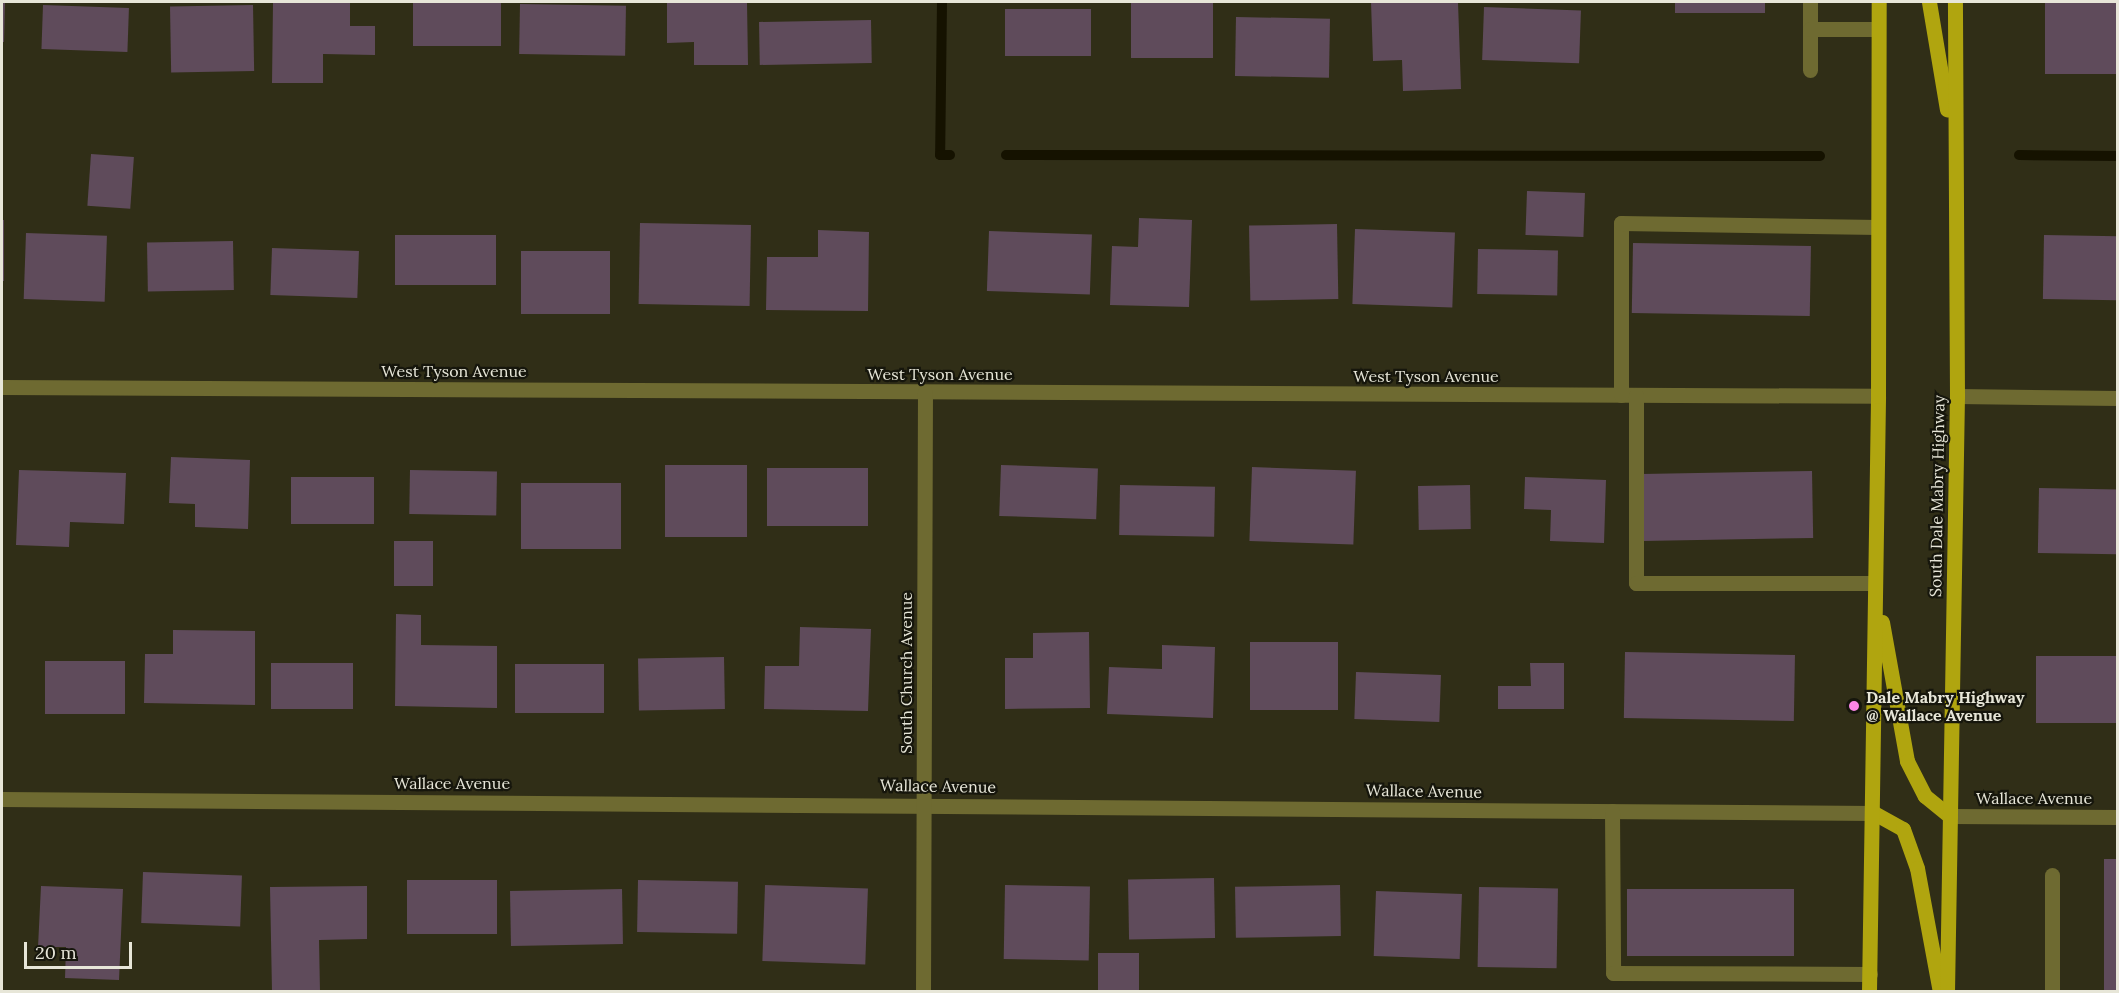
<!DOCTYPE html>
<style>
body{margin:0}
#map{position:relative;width:2119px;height:993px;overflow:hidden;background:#302e17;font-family:Lora,serif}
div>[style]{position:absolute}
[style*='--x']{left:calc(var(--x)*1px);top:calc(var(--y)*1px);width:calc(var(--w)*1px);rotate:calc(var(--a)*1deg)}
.stream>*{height:10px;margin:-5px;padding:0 5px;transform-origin:5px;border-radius:5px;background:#151200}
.building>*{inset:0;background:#5f4b5b;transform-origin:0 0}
.minor>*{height:15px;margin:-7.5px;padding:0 7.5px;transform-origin:7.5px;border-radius:7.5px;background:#6e6a31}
.major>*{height:15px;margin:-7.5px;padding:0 7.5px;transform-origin:7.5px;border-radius:7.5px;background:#b0a50f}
.dots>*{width:16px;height:16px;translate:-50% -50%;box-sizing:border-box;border:3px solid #16160c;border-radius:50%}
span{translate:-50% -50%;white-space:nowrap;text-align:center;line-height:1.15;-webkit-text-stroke:4.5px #16160c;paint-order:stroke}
.street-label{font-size:16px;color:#e7e6d8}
.poi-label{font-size:16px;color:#e7e6d8;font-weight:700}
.left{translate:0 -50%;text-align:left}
.frame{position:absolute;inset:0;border:3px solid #e7e6d8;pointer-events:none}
.scale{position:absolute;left:24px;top:942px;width:108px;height:27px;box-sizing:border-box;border:3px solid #e7e6d8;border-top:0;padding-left:8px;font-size:18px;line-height:21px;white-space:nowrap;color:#e7e6d8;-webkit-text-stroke:4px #16160c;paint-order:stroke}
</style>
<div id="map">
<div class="stream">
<i style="--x:942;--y:2;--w:153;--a:90.7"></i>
<i style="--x:940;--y:155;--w:10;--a:0"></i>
<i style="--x:1006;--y:155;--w:814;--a:0.07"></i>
<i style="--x:2019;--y:155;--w:99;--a:0.6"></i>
</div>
<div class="building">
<i style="clip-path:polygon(2px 2px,5px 2px,4px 42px,2px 42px)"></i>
<i style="clip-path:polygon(273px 2px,350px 2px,350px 26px,375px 26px,375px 55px,323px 54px,323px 83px,272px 83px)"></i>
<i style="left:413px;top:2px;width:88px;height:44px"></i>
<i style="clip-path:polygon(667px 2px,747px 2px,748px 65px,694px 65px,694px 42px,667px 43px)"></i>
<i style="left:1131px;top:2px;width:82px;height:56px"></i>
<i style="clip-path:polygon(1371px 2px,1458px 2px,1461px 89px,1403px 91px,1402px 60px,1373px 61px)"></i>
<i style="left:1675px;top:2px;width:90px;height:11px"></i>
<i style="left:2118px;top:2px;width:72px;height:73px;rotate:90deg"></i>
<i style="left:520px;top:4px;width:106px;height:50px;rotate:1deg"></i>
<i style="left:43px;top:5px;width:86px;height:44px;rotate:2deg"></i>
<i style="left:253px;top:5px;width:66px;height:83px;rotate:89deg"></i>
<i style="left:1484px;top:7px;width:97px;height:53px;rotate:2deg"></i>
<i style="left:1091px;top:9px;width:47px;height:86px;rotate:90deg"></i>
<i style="left:1236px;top:17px;width:94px;height:59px;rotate:1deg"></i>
<i style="left:871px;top:20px;width:43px;height:112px;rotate:89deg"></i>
<i style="left:91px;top:154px;width:43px;height:52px;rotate:4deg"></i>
<i style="left:1527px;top:191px;width:58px;height:44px;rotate:2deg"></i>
<i style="clip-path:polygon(1139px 218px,1192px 220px,1189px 307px,1110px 305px,1112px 246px,1138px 247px)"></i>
<i style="left:2px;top:220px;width:2px;height:61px"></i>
<i style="left:640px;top:223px;width:111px;height:81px;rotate:1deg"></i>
<i style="left:1337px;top:224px;width:75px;height:88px;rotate:89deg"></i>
<i style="left:1355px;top:229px;width:100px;height:75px;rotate:2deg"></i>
<i style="clip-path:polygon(818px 230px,869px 232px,868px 311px,766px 310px,767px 257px,818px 257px)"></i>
<i style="left:989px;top:231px;width:103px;height:60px;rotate:2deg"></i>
<i style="left:26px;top:233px;width:81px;height:66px;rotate:2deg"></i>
<i style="left:395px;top:235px;width:101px;height:50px"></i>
<i style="left:2044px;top:235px;width:74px;height:64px;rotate:1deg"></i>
<i style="left:233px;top:241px;width:49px;height:86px;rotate:89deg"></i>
<i style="left:1633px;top:243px;width:178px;height:70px;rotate:1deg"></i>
<i style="left:272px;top:248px;width:87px;height:47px;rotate:2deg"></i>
<i style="left:1478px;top:249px;width:80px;height:45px;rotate:1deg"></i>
<i style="left:521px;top:251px;width:89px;height:63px"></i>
<i style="clip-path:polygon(171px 457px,250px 460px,248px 529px,195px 527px,195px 504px,169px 503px)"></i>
<i style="left:665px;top:465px;width:82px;height:72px"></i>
<i style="left:1001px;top:465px;width:97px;height:51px;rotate:2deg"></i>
<i style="left:1252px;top:467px;width:104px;height:74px;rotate:2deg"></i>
<i style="left:868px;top:468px;width:58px;height:101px;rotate:90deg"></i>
<i style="clip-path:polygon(19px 470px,126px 473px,124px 524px,70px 522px,69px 547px,16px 545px)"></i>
<i style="left:410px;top:470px;width:87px;height:44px;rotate:1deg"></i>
<i style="left:1812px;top:471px;width:67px;height:170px;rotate:89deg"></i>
<i style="left:291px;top:477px;width:83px;height:47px"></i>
<i style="clip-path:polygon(1525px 477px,1606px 480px,1604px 543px,1550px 541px,1551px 510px,1524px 509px)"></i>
<i style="left:621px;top:483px;width:66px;height:100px;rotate:90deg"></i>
<i style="left:1120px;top:485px;width:95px;height:50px;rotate:1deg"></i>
<i style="left:1470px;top:485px;width:44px;height:52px;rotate:89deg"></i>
<i style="left:2039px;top:488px;width:79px;height:65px;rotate:1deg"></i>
<i style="left:394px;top:541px;width:39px;height:45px"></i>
<i style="clip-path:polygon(396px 614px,421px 615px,421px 645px,497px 646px,497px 708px,395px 706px)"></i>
<i style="clip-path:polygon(800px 627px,871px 629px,868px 711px,764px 709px,765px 666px,799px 666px)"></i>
<i style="clip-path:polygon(173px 630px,255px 631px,255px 705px,144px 703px,145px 654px,173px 654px)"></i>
<i style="clip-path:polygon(1089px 632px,1090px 708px,1005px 709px,1005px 658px,1033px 658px,1033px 633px)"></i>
<i style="left:1338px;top:642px;width:68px;height:88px;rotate:90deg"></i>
<i style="clip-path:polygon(1162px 645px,1215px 647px,1213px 718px,1107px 714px,1109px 667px,1162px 669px)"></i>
<i style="left:1625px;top:652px;width:170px;height:66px;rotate:1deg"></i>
<i style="left:2036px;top:656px;width:82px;height:67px"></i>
<i style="left:724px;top:657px;width:52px;height:86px;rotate:89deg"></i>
<i style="left:45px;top:661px;width:80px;height:53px"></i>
<i style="left:271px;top:663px;width:82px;height:46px"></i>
<i style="clip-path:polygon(1530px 663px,1564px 663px,1564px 709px,1498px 709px,1498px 686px,1531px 686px)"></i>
<i style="left:604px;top:664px;width:49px;height:89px;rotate:90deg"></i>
<i style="left:1356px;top:672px;width:85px;height:47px;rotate:2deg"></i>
<i style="left:2104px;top:859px;width:14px;height:133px"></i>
<i style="left:143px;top:872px;width:99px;height:51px;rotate:2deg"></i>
<i style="left:1214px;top:878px;width:60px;height:86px;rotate:89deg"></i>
<i style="left:407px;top:880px;width:90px;height:54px"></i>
<i style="left:638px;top:880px;width:100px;height:52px;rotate:1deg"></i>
<i style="left:765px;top:885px;width:103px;height:76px;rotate:2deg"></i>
<i style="left:1005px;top:885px;width:85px;height:74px;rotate:1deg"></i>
<i style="left:1340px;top:885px;width:51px;height:105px;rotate:89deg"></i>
<i style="clip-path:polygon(41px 886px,123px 889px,119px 980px,65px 978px,66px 947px,38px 947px)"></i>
<i style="clip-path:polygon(367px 886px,367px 939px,319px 940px,320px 992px,272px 992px,270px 887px)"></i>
<i style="left:1479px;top:887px;width:79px;height:80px;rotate:1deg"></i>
<i style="left:622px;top:889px;width:55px;height:112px;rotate:89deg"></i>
<i style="left:1627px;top:889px;width:167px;height:67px"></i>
<i style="left:1376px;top:891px;width:86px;height:65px;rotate:2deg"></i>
<i style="left:1098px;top:953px;width:41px;height:39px"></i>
</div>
<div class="minor">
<i style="--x:1810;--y:2;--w:27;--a:90"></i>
<i style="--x:1810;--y:70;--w:41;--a:-90"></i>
<i style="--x:1810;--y:29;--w:68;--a:0"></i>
<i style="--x:2;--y:387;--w:1876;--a:0.27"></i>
<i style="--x:1621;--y:395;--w:172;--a:-90"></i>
<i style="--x:1621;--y:223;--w:257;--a:0.9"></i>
<i style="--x:1636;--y:395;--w:188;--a:90"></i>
<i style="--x:1636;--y:583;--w:239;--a:0"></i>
<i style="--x:1957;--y:396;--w:161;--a:0.7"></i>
<i style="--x:2;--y:799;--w:1872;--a:0.43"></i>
<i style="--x:1612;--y:811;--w:162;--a:89.6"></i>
<i style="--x:1613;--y:973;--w:257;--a:0.2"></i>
<i style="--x:1950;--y:816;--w:168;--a:0.3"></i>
<i style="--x:2052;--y:875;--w:117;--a:90"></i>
<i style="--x:923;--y:992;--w:600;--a:-89.81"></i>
</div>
<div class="major">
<i style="--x:1929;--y:2;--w:109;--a:80.5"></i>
<i style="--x:1882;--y:622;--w:141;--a:79.8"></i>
<i style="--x:1907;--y:761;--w:39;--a:63"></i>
<i style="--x:1925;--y:796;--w:32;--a:39"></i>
<i style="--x:1874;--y:813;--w:33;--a:29"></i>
<i style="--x:1903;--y:829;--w:41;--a:70.3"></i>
<i style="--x:1917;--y:868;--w:126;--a:79.5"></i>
<i style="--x:1869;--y:992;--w:596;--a:-89.13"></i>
<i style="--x:1878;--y:396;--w:394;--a:-89.9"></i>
<i style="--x:1947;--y:992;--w:596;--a:-89.04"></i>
<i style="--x:1957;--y:396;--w:394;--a:-90.3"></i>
</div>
<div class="dots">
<i style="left:1854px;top:706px;background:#fb87e5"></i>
</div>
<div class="street-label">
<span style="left:454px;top:371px">West Tyson Avenue</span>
<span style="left:940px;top:374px">West Tyson Avenue</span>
<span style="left:1426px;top:376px">West Tyson Avenue</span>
<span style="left:1937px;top:496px;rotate:-89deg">South Dale Mabry Highway</span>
<span style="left:906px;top:673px;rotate:-90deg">South Church Avenue</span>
<span style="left:452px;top:783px">Wallace Avenue</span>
<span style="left:938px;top:786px;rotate:1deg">Wallace Avenue</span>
<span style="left:1424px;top:791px;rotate:1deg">Wallace Avenue</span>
<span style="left:2034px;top:798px">Wallace Avenue</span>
</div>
<div class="poi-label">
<span class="left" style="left:1866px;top:706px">Dale Mabry Highway<br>@ Wallace Avenue</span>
</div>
<div class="frame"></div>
<div class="scale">20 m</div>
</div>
